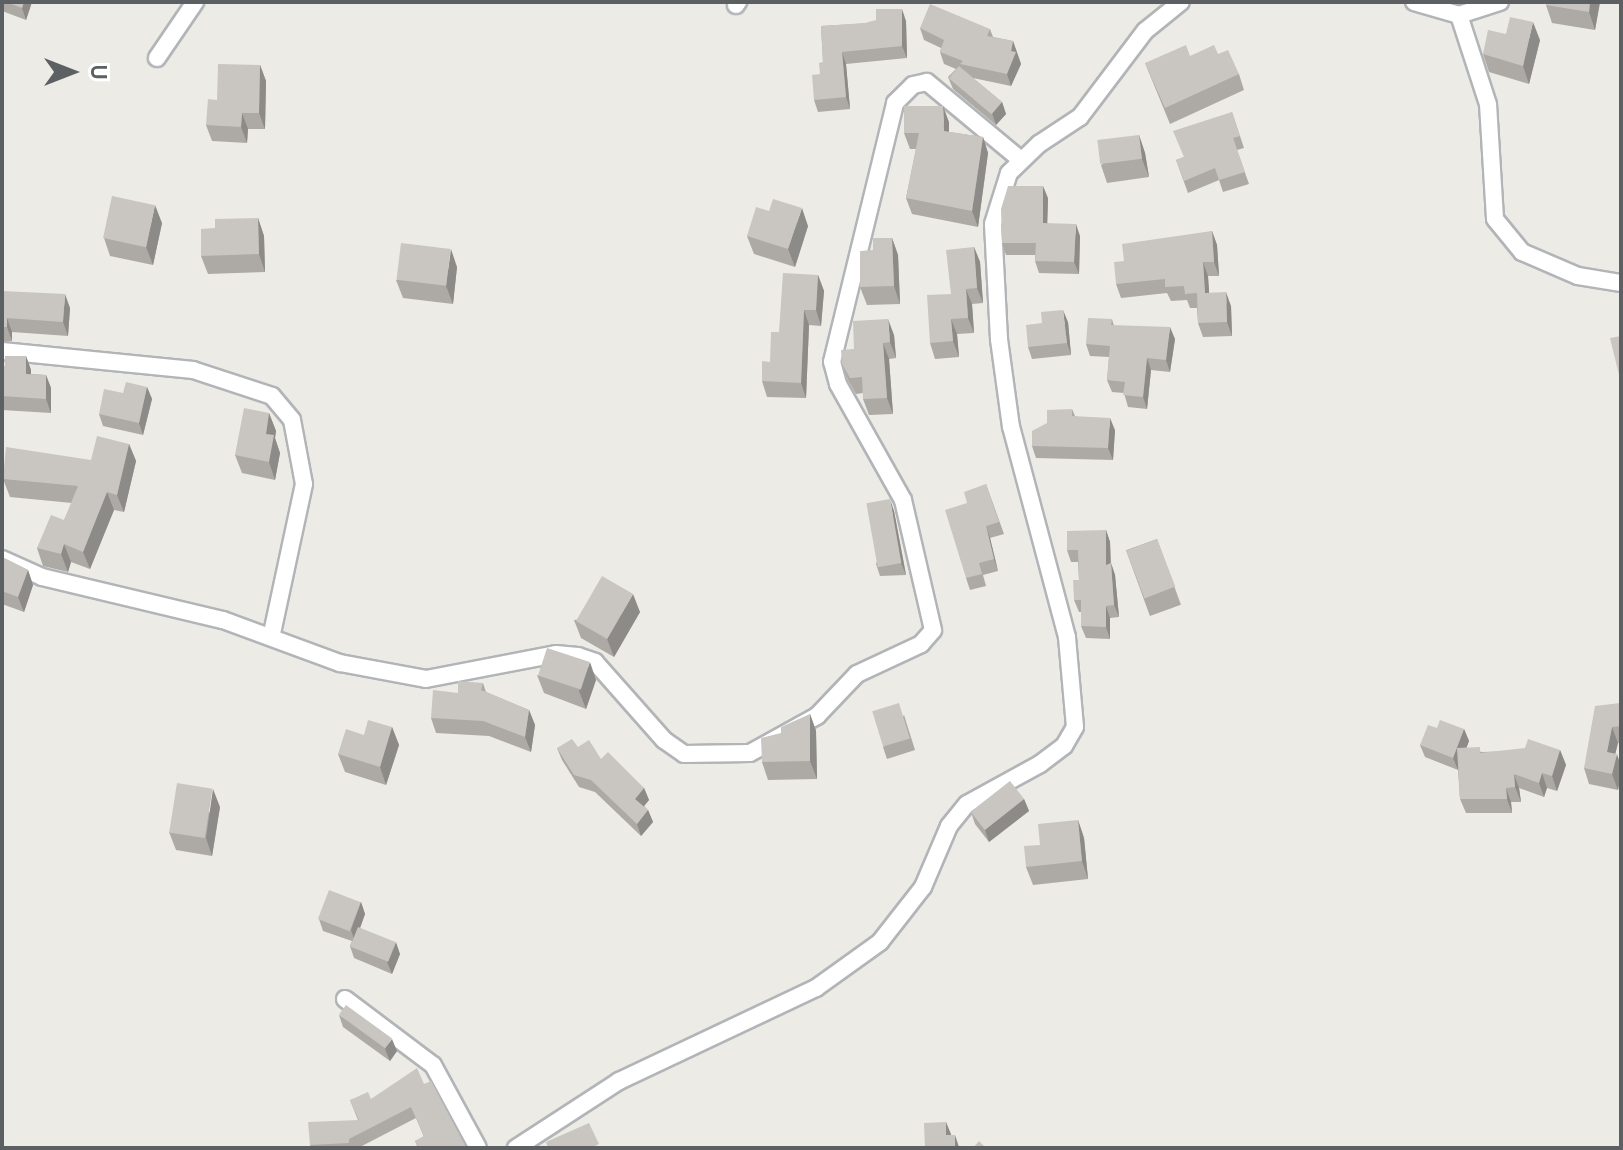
<!DOCTYPE html>
<style>
body{margin:0}
#map{position:relative;width:1623px;height:1150px;overflow:hidden;background:#edebe5;font-family:Overpass,sans-serif}
div>[style]{position:absolute}
[style*='--x']{left:calc(var(--x)*1px);top:calc(var(--y)*1px);width:calc(var(--w)*1px);rotate:calc(var(--a)*1deg)}
.roads{filter:drop-shadow(2px 0 #b2b5b8) drop-shadow(-2px 0 #b2b5b8) drop-shadow(0 2px #b2b5b8) drop-shadow(0 -2px #b2b5b8)}
.minor>*{height:16px;margin:-8px;padding:0 8px;transform-origin:8px;border-radius:8px;background:#fff}
.wall>*{inset:0;background:#adaaa6;transform-origin:0 0}
.shaded-wall>*{inset:0;background:#8d8b87}
.building>*{inset:0;background:#c9c6c1;transform-origin:0 0}
span{translate:-50% -50%;white-space:nowrap;text-align:center;line-height:1.15;-webkit-text-stroke:8px #fff;paint-order:stroke}
.frame{position:absolute;inset:0;border:4px solid #5c6063;pointer-events:none}
.north{position:absolute;left:32px;top:32px;width:80px;height:80px;-webkit-text-stroke:6px #fff;paint-order:stroke;rotate:90deg;font-size:22px;font-weight:700;line-height:32px;text-align:center;color:#5c6063}
.north::after{content:'';display:block;margin:auto;width:28px;height:36px;background:#5c6063;clip-path:polygon(50% 0,100% 100%,50% 72%,0 100%)}
</style>
<div id="map">
<div class="roads">
<div class="minor">
<i style="--x:1414;--y:2;--w:47;--a:16.1"></i>
<i style="--x:1459;--y:15;--w:43;--a:-17.6"></i>
<i style="--x:736;--y:5;--w:4;--a:-56"></i>
<i style="--x:1459;--y:15;--w:94;--a:72"></i>
<i style="--x:1488;--y:104;--w:115;--a:86.5"></i>
<i style="--x:1495;--y:219;--w:43;--a:50.7"></i>
<i style="--x:1522;--y:252;--w:61;--a:23.2"></i>
<i style="--x:1578;--y:276;--w:44;--a:9.2"></i>
<i style="--x:157;--y:58;--w:68;--a:-55.8"></i>
<i style="--x:2;--y:351;--w:192;--a:5.7"></i>
<i style="--x:193;--y:370;--w:83;--a:18.2"></i>
<i style="--x:272;--y:396;--w:31;--a:50"></i>
<i style="--x:292;--y:420;--w:65;--a:79.4"></i>
<i style="--x:304;--y:484;--w:157;--a:102.1"></i>
<i style="--x:2;--y:559;--w:44;--a:24.2"></i>
<i style="--x:42;--y:577;--w:186;--a:13.4"></i>
<i style="--x:223;--y:620;--w:125;--a:20.2"></i>
<i style="--x:340;--y:663;--w:87;--a:10.5"></i>
<i style="--x:426;--y:679;--w:132;--a:-10.9"></i>
<i style="--x:556;--y:654;--w:22;--a:5"></i>
<i style="--x:578;--y:656;--w:18;--a:19"></i>
<i style="--x:595;--y:662;--w:104;--a:48.5"></i>
<i style="--x:664;--y:740;--w:24;--a:35"></i>
<i style="--x:684;--y:754;--w:66;--a:-0.9"></i>
<i style="--x:750;--y:753;--w:77;--a:-28.9"></i>
<i style="--x:817;--y:716;--w:58;--a:-46.4"></i>
<i style="--x:857;--y:674;--w:71;--a:-25.1"></i>
<i style="--x:921;--y:644;--w:18;--a:-49"></i>
<i style="--x:933;--y:630;--w:133;--a:-103"></i>
<i style="--x:903;--y:500;--w:133;--a:-119.3"></i>
<i style="--x:838;--y:384;--w:23;--a:-105"></i>
<i style="--x:832;--y:362;--w:267;--a:-76.3"></i>
<i style="--x:895;--y:103;--w:25;--a:-45"></i>
<i style="--x:913;--y:85;--w:14;--a:-12"></i>
<i style="--x:927;--y:82;--w:122;--a:39.7"></i>
<i style="--x:345;--y:999;--w:110;--a:36.9"></i>
<i style="--x:433;--y:1065;--w:94;--a:61.5"></i>
<i style="--x:516;--y:1148;--w:123;--a:-33"></i>
<i style="--x:619;--y:1081;--w:218;--a:-25.3"></i>
<i style="--x:816;--y:988;--w:79;--a:-35.7"></i>
<i style="--x:880;--y:942;--w:70;--a:-52"></i>
<i style="--x:923;--y:887;--w:66;--a:-66.9"></i>
<i style="--x:949;--y:826;--w:28;--a:-51"></i>
<i style="--x:967;--y:804;--w:83;--a:-28.7"></i>
<i style="--x:1040;--y:764;--w:30;--a:-37"></i>
<i style="--x:1064;--y:746;--w:22;--a:-60"></i>
<i style="--x:1075;--y:727;--w:90;--a:-95.1"></i>
<i style="--x:1067;--y:637;--w:217;--a:-104.9"></i>
<i style="--x:1011;--y:427;--w:89;--a:-97.8"></i>
<i style="--x:999;--y:339;--w:115;--a:-93"></i>
<i style="--x:993;--y:224;--w:53;--a:-72.6"></i>
<i style="--x:1009;--y:173;--w:42;--a:-44"></i>
<i style="--x:1039;--y:144;--w:49;--a:-33.4"></i>
<i style="--x:1080;--y:117;--w:108;--a:-52.9"></i>
<i style="--x:1145;--y:31;--w:46;--a:-38.9"></i>
</div>
</div>
<div class="wall">
<i style="clip-path:polygon(2px 2px,32px 2px,26px 20px,2px 11px)"></i>
<i style="clip-path:polygon(1546px 2px,1600px 2px,1595px 30px,1552px 23px,1546px 5px)"></i>
<i style="clip-path:polygon(906px 21px,907px 58px,846px 64px,850px 109px,818px 112px,814px 100px,823px 62px,821px 26px)"></i>
<i style="clip-path:polygon(920px 28px,990px 29px,993px 37px,1013px 41px,1021px 64px,1011px 86px,973px 78px,1002px 102px,1006px 114px,996px 125px,953px 89px,948px 77px,956px 69px,944px 64px,940px 52px,941px 48px,924px 40px)"></i>
<i style="clip-path:polygon(1506px 34px,1540px 40px,1529px 84px,1489px 72px,1483px 54px)"></i>
<i style="clip-path:polygon(1218px 54px,1239px 74px,1244px 90px,1170px 124px,1145px 63px,1190px 56px)"></i>
<i style="clip-path:polygon(260px 65px,266px 81px,265px 129px,248px 129px,247px 143px,212px 141px,206px 125px,217px 100px)"></i>
<i style="clip-path:polygon(1232px 112px,1244px 148px,1237px 150px,1249px 184px,1223px 192px,1219px 180px,1188px 193px,1176px 160px,1184px 157px)"></i>
<i style="clip-path:polygon(949px 122px,949px 132px,983px 137px,988px 153px,978px 227px,912px 214px,906px 198px,916px 149px,910px 149px,904px 133px)"></i>
<i style="clip-path:polygon(1139px 135px,1145px 153px,1149px 177px,1107px 183px,1101px 165px)"></i>
<i style="clip-path:polygon(1048px 198px,1047px 223px,1080px 236px,1079px 274px,1039px 273px,1035px 261px,1035px 255px,1006px 255px,1002px 243px)"></i>
<i style="clip-path:polygon(769px 211px,808px 226px,795px 267px,754px 254px,747px 236px)"></i>
<i style="clip-path:polygon(258px 218px,264px 236px,265px 272px,208px 274px,201px 256px)"></i>
<i style="clip-path:polygon(162px 223px,153px 265px,110px 256px,104px 238px)"></i>
<i style="clip-path:polygon(1212px 231px,1217px 245px,1219px 276px,1208px 276px,1209px 293px,1231px 306px,1232px 336px,1203px 337px,1198px 323px,1197px 308px,1190px 308px,1187px 300px,1171px 301px,1167px 293px,1121px 298px,1116px 284px,1124px 261px)"></i>
<i style="clip-path:polygon(892px 238px,898px 255px,900px 304px,867px 305px,860px 287px,873px 250px)"></i>
<i style="clip-path:polygon(974px 247px,980px 262px,983px 303px,972px 304px,974px 333px,957px 334px,959px 357px,935px 359px,930px 343px,951px 294px)"></i>
<i style="clip-path:polygon(457px 267px,453px 304px,403px 298px,396px 280px)"></i>
<i style="clip-path:polygon(818px 275px,824px 291px,821px 326px,809px 325px,806px 398px,767px 397px,762px 381px,770px 362px,779px 332px)"></i>
<i style="clip-path:polygon(2px 291px,70px 308px,68px 336px,12px 332px,12px 341px,2px 341px)"></i>
<i style="clip-path:polygon(1112px 319px,1114px 326px,1175px 339px,1170px 372px,1151px 370px,1147px 409px,1128px 407px,1124px 393px,1112px 392px,1107px 380px,1109px 357px,1090px 356px,1086px 344px)"></i>
<i style="clip-path:polygon(1068px 322px,1071px 355px,1032px 359px,1028px 347px)"></i>
<i style="clip-path:polygon(894px 335px,896px 358px,889px 359px,893px 414px,869px 415px,863px 399px,863px 393px,856px 394px,848px 380px,842px 364px,854px 349px)"></i>
<i style="clip-path:polygon(26px 356px,31px 370px,31px 374px,46px 375px,51px 388px,51px 413px,2px 410px,2px 366px,5px 366px)"></i>
<i style="clip-path:polygon(147px 387px,152px 399px,143px 435px,103px 426px,99px 414px,123px 393px)"></i>
<i style="clip-path:polygon(1072px 409px,1075px 416px,1115px 430px,1113px 460px,1036px 458px,1032px 446px)"></i>
<i style="clip-path:polygon(269px 413px,276px 431px,275px 438px,280px 453px,275px 480px,242px 473px,235px 455px)"></i>
<i style="clip-path:polygon(129px 444px,136px 461px,124px 512px,114px 510px,90px 569px,71px 562px,68px 572px,43px 566px,37px 548px,64px 520px,72px 503px,10px 497px,3px 479px,91px 460px)"></i>
<i style="clip-path:polygon(986px 484px,1004px 534px,990px 538px,998px 571px,983px 575px,986px 586px,970px 590px,966px 578px,967px 503px)"></i>
<i style="clip-path:polygon(894px 511px,906px 575px,880px 576px,876px 564px)"></i>
<i style="clip-path:polygon(1106px 530px,1110px 542px,1111px 563px,1115px 575px,1119px 617px,1110px 618px,1110px 639px,1086px 638px,1081px 626px,1081px 612px,1079px 612px,1074px 600px,1079px 580px,1078px 562px,1071px 562px,1067px 550px)"></i>
<i style="left:1157px;top:539px;width:70px;height:33px;rotate:70deg"></i>
<i style="clip-path:polygon(2px 557px,28px 570px,33px 585px,24px 612px,2px 604px)"></i>
<i style="clip-path:polygon(640px 612px,614px 657px,581px 638px,574px 620px)"></i>
<i style="clip-path:polygon(537px 675px,596px 680px,586px 709px,544px 693px)"></i>
<i style="clip-path:polygon(483px 683px,486px 692px,529px 710px,535px 725px,531px 752px,489px 736px,436px 733px,431px 718px,458px 693px)"></i>
<i style="clip-path:polygon(1621px 706px,1621px 743px,1618px 743px,1615px 754px,1621px 766px,1621px 775px,1618px 790px,1589px 784px,1584px 768px)"></i>
<i style="clip-path:polygon(810px 714px,816px 731px,817px 779px,768px 780px,762px 762px,781px 733px)"></i>
<i style="clip-path:polygon(904px 715px,915px 750px,887px 759px,883px 747px)"></i>
<i style="clip-path:polygon(392px 727px,399px 745px,386px 785px,345px 772px,338px 754px,364px 735px)"></i>
<i style="clip-path:polygon(1437px 728px,1464px 729px,1469px 741px,1466px 748px,1482px 752px,1560px 750px,1566px 765px,1557px 791px,1547px 788px,1544px 797px,1519px 788px,1521px 802px,1511px 802px,1512px 813px,1466px 813px,1460px 799px,1458px 770px,1425px 757px,1420px 745px)"></i>
<i style="clip-path:polygon(578px 747px,601px 759px,644px 788px,649px 800px,644px 806px,648px 810px,653px 822px,641px 836px,595px 792px,579px 787px,562px 760px,557px 748px)"></i>
<i style="clip-path:polygon(1024px 799px,1029px 811px,989px 842px,975px 824px,971px 812px)"></i>
<i style="clip-path:polygon(220px 807px,212px 856px,176px 850px,169px 832px)"></i>
<i style="clip-path:polygon(1078px 820px,1084px 838px,1088px 879px,1033px 885px,1026px 867px)"></i>
<i style="clip-path:polygon(361px 902px,365px 914px,360px 928px,400px 954px,392px 974px,354px 958px,350px 946px,352px 941px,323px 931px,319px 919px)"></i>
<i style="clip-path:polygon(339px 1015px,397px 1051px,390px 1061px,343px 1027px)"></i>
<i style="clip-path:polygon(424px 1084px,466px 1148px,418px 1148px,415px 1141px,424px 1137px,416px 1118px,358px 1148px,311px 1148px,310px 1145px,358px 1120px,350px 1100px,371px 1099px)"></i>
</div>
<div class="shaded-wall">
<i style="clip-path:polygon(24px 2px,32px 2px,26px 20px,22px 8px)"></i>
<i style="clip-path:polygon(1590px 2px,1600px 2px,1595px 30px,1589px 12px)"></i>
<i style="clip-path:polygon(902px 9px,906px 21px,907px 58px,902px 46px)"></i>
<i style="clip-path:polygon(1533px 22px,1540px 40px,1529px 84px,1523px 66px)"></i>
<i style="clip-path:polygon(1013px 41px,1021px 64px,1011px 86px,1007px 74px)"></i>
<i style="clip-path:polygon(842px 52px,846px 64px,850px 109px,846px 97px)"></i>
<i style="clip-path:polygon(260px 65px,266px 81px,265px 129px,259px 113px)"></i>
<i style="clip-path:polygon(1002px 102px,1006px 114px,996px 125px,992px 113px)"></i>
<i style="clip-path:polygon(943px 106px,949px 122px,949px 147px,944px 131px)"></i>
<i style="clip-path:polygon(242px 113px,248px 129px,247px 143px,241px 127px)"></i>
<i style="clip-path:polygon(1139px 135px,1145px 153px,1149px 177px,1142px 159px)"></i>
<i style="clip-path:polygon(983px 137px,988px 153px,978px 227px,972px 211px)"></i>
<i style="clip-path:polygon(1043px 186px,1048px 198px,1047px 235px,1043px 223px)"></i>
<i style="clip-path:polygon(155px 205px,162px 223px,153px 265px,146px 247px)"></i>
<i style="clip-path:polygon(802px 208px,808px 226px,795px 267px,788px 249px)"></i>
<i style="clip-path:polygon(258px 218px,264px 236px,265px 272px,259px 254px)"></i>
<i style="clip-path:polygon(1076px 224px,1080px 236px,1079px 274px,1074px 262px)"></i>
<i style="clip-path:polygon(1212px 231px,1217px 245px,1219px 276px,1214px 262px)"></i>
<i style="clip-path:polygon(892px 238px,898px 255px,900px 304px,894px 286px)"></i>
<i style="clip-path:polygon(974px 247px,980px 262px,983px 303px,977px 288px)"></i>
<i style="clip-path:polygon(451px 249px,457px 267px,453px 304px,446px 286px)"></i>
<i style="clip-path:polygon(1203px 262px,1208px 276px,1210px 306px,1205px 293px)"></i>
<i style="clip-path:polygon(818px 275px,824px 291px,821px 326px,816px 310px)"></i>
<i style="clip-path:polygon(966px 289px,972px 304px,974px 333px,968px 318px)"></i>
<i style="clip-path:polygon(1226px 292px,1231px 306px,1232px 336px,1227px 322px)"></i>
<i style="clip-path:polygon(65px 294px,70px 308px,68px 336px,63px 322px)"></i>
<i style="clip-path:polygon(804px 310px,809px 325px,806px 398px,801px 383px)"></i>
<i style="clip-path:polygon(1063px 310px,1068px 322px,1071px 355px,1067px 343px)"></i>
<i style="clip-path:polygon(7px 318px,12px 332px,12px 341px,7px 327px)"></i>
<i style="clip-path:polygon(888px 319px,894px 335px,896px 358px,890px 342px)"></i>
<i style="clip-path:polygon(951px 319px,957px 334px,959px 357px,953px 341px)"></i>
<i style="clip-path:polygon(1170px 327px,1175px 339px,1170px 372px,1166px 360px)"></i>
<i style="clip-path:polygon(883px 343px,889px 359px,893px 414px,887px 398px)"></i>
<i style="clip-path:polygon(26px 356px,31px 370px,31px 388px,26px 374px)"></i>
<i style="clip-path:polygon(1147px 358px,1151px 370px,1147px 409px,1143px 397px)"></i>
<i style="clip-path:polygon(46px 375px,51px 388px,51px 413px,46px 399px)"></i>
<i style="clip-path:polygon(147px 387px,152px 399px,143px 435px,139px 423px)"></i>
<i style="clip-path:polygon(269px 413px,276px 431px,275px 438px,280px 453px,275px 480px,269px 462px,266px 434px)"></i>
<i style="clip-path:polygon(1110px 418px,1115px 430px,1113px 460px,1108px 448px)"></i>
<i style="clip-path:polygon(129px 444px,136px 461px,124px 512px,117px 495px)"></i>
<i style="clip-path:polygon(107px 492px,114px 510px,90px 569px,83px 552px)"></i>
<i style="clip-path:polygon(890px 499px,894px 511px,906px 575px,901px 563px)"></i>
<i style="clip-path:polygon(986px 526px,990px 538px,998px 571px,994px 559px)"></i>
<i style="clip-path:polygon(1106px 530px,1110px 542px,1111px 577px,1106px 565px)"></i>
<i style="clip-path:polygon(64px 544px,71px 562px,68px 572px,61px 554px)"></i>
<i style="clip-path:polygon(1111px 563px,1115px 575px,1119px 617px,1114px 605px)"></i>
<i style="clip-path:polygon(28px 570px,33px 585px,24px 612px,18px 597px)"></i>
<i style="clip-path:polygon(633px 594px,640px 612px,614px 657px,607px 639px)"></i>
<i style="clip-path:polygon(1106px 606px,1110px 618px,1110px 639px,1106px 627px)"></i>
<i style="clip-path:polygon(590px 662px,596px 680px,586px 709px,579px 691px)"></i>
<i style="clip-path:polygon(529px 710px,535px 725px,531px 752px,525px 737px)"></i>
<i style="clip-path:polygon(810px 714px,816px 731px,817px 779px,810px 761px)"></i>
<i style="clip-path:polygon(392px 727px,399px 745px,386px 785px,380px 767px)"></i>
<i style="clip-path:polygon(1612px 727px,1618px 743px,1612px 767px,1607px 752px)"></i>
<i style="clip-path:polygon(1464px 729px,1469px 741px,1458px 770px,1453px 758px)"></i>
<i style="clip-path:polygon(1560px 750px,1566px 765px,1557px 791px,1552px 776px)"></i>
<i style="clip-path:polygon(1617px 754px,1621px 766px,1621px 775px,1618px 790px,1612px 774px)"></i>
<i style="clip-path:polygon(1542px 773px,1547px 788px,1544px 797px,1539px 783px)"></i>
<i style="clip-path:polygon(1514px 774px,1519px 788px,1521px 802px,1515px 787px)"></i>
<i style="clip-path:polygon(644px 788px,649px 800px,640px 811px,635px 799px)"></i>
<i style="clip-path:polygon(1506px 788px,1511px 802px,1512px 813px,1507px 799px)"></i>
<i style="clip-path:polygon(213px 789px,220px 807px,212px 856px,206px 838px)"></i>
<i style="clip-path:polygon(1024px 799px,1029px 811px,989px 842px,985px 830px)"></i>
<i style="clip-path:polygon(648px 810px,653px 822px,641px 836px,637px 824px)"></i>
<i style="clip-path:polygon(1078px 820px,1084px 838px,1088px 879px,1082px 861px)"></i>
<i style="clip-path:polygon(361px 902px,365px 914px,355px 942px,351px 930px)"></i>
<i style="clip-path:polygon(396px 942px,400px 954px,392px 974px,387px 962px)"></i>
<i style="clip-path:polygon(392px 1039px,397px 1051px,390px 1061px,385px 1049px)"></i>
<i style="clip-path:polygon(946px 1122px,951px 1134px,951px 1147px,946px 1135px)"></i>
<i style="clip-path:polygon(955px 1135px,959px 1147px,959px 1148px,955px 1148px)"></i>
</div>
<div class="building">
<i style="clip-path:polygon(6px 2px,24px 2px,22px 8px)"></i>
<i style="clip-path:polygon(1546px 2px,1590px 2px,1589px 12px,1546px 5px)"></i>
<i style="clip-path:polygon(930px 4px,990px 29px,987px 36px,1013px 41px,1011px 51px,1016px 52px,1007px 74px,960px 64px,963px 61px,940px 52px,944px 40px,920px 28px)"></i>
<i style="clip-path:polygon(876px 9px,902px 9px,902px 46px,842px 52px,846px 97px,814px 100px,812px 75px,820px 74px,819px 63px,823px 62px,821px 26px,865px 23px,876px 20px)"></i>
<i style="clip-path:polygon(1510px 17px,1533px 22px,1523px 66px,1483px 54px,1488px 30px,1506px 34px)"></i>
<i style="clip-path:polygon(1186px 45px,1190px 56px,1214px 45px,1218px 54px,1228px 50px,1239px 74px,1165px 108px,1145px 63px)"></i>
<i style="clip-path:polygon(218px 64px,260px 65px,259px 113px,242px 113px,241px 127px,206px 125px,208px 99px,217px 100px)"></i>
<i style="left:959px;top:66px;width:56px;height:16px;rotate:40deg"></i>
<i style="clip-path:polygon(904px 106px,943px 106px,944px 131px,983px 137px,972px 211px,906px 198px,919px 133px,904px 133px)"></i>
<i style="clip-path:polygon(1232px 112px,1240px 136px,1233px 138px,1245px 172px,1219px 180px,1215px 168px,1184px 181px,1176px 160px,1184px 157px,1173px 131px)"></i>
<i style="left:1139px;top:135px;width:24px;height:42px;rotate:83deg"></i>
<i style="clip-path:polygon(1008px 186px,1043px 186px,1043px 223px,1076px 224px,1074px 262px,1035px 261px,1036px 243px,1002px 243px,1001px 209px)"></i>
<i style="left:112px;top:196px;width:44px;height:43px;rotate:12deg"></i>
<i style="clip-path:polygon(773px 199px,802px 208px,788px 249px,747px 236px,756px 207px,769px 211px)"></i>
<i style="clip-path:polygon(258px 218px,259px 254px,201px 256px,201px 229px,215px 228px,215px 219px)"></i>
<i style="clip-path:polygon(1212px 231px,1214px 262px,1203px 262px,1205px 293px,1226px 292px,1227px 322px,1198px 323px,1197px 293px,1185px 294px,1184px 286px,1165px 287px,1165px 279px,1116px 284px,1114px 262px,1124px 261px,1122px 244px)"></i>
<i style="clip-path:polygon(873px 238px,892px 238px,894px 286px,860px 287px,860px 251px,873px 250px)"></i>
<i style="left:401px;top:243px;width:50px;height:37px;rotate:7deg"></i>
<i style="clip-path:polygon(974px 247px,977px 288px,966px 289px,968px 318px,951px 319px,953px 341px,930px 343px,927px 295px,951px 294px,946px 250px)"></i>
<i style="clip-path:polygon(783px 273px,818px 275px,816px 310px,804px 310px,801px 383px,762px 381px,762px 361px,770px 362px,771px 332px,779px 332px)"></i>
<i style="clip-path:polygon(2px 291px,65px 294px,63px 322px,7px 318px,7px 327px,2px 327px)"></i>
<i style="clip-path:polygon(1063px 310px,1067px 343px,1028px 347px,1026px 325px,1042px 323px,1041px 312px)"></i>
<i style="clip-path:polygon(1088px 318px,1112px 319px,1111px 325px,1170px 327px,1166px 360px,1147px 358px,1143px 397px,1123px 395px,1125px 382px,1107px 380px,1110px 346px,1086px 344px)"></i>
<i style="clip-path:polygon(888px 319px,890px 342px,883px 343px,887px 398px,863px 399px,862px 377px,850px 378px,842px 364px,841px 350px,854px 349px,853px 321px)"></i>
<i style="clip-path:polygon(1621px 336px,1621px 379px,1620px 379px,1610px 338px)"></i>
<i style="clip-path:polygon(5px 356px,26px 356px,26px 374px,46px 375px,46px 399px,2px 396px,2px 366px,5px 366px)"></i>
<i style="clip-path:polygon(126px 382px,147px 387px,139px 423px,99px 414px,104px 389px,123px 393px)"></i>
<i style="clip-path:polygon(244px 408px,269px 413px,266px 434px,274px 435px,269px 462px,235px 455px)"></i>
<i style="clip-path:polygon(1072px 409px,1072px 416px,1110px 418px,1108px 448px,1032px 446px,1032px 431px,1047px 423px,1047px 410px)"></i>
<i style="clip-path:polygon(97px 436px,129px 444px,117px 495px,107px 492px,83px 552px,64px 544px,61px 554px,37px 548px,51px 515px,64px 520px,78px 486px,3px 479px,6px 447px,91px 460px)"></i>
<i style="clip-path:polygon(986px 484px,999px 522px,986px 526px,994px 559px,979px 563px,982px 574px,966px 578px,945px 510px,967px 503px,964px 492px)"></i>
<i style="left:890px;top:499px;width:65px;height:24px;rotate:80deg"></i>
<i style="clip-path:polygon(1106px 530px,1106px 565px,1111px 563px,1114px 605px,1106px 606px,1106px 627px,1081px 626px,1081px 600px,1074px 600px,1073px 580px,1079px 580px,1078px 550px,1067px 550px,1067px 531px)"></i>
<i style="left:1157px;top:539px;width:51px;height:33px;rotate:69deg"></i>
<i style="clip-path:polygon(2px 557px,28px 570px,18px 597px,2px 591px)"></i>
<i style="left:602px;top:576px;width:36px;height:52px;rotate:30deg"></i>
<i style="left:547px;top:648px;width:45px;height:29px;rotate:18deg"></i>
<i style="clip-path:polygon(458px 681px,483px 683px,481px 690px,529px 710px,525px 737px,483px 721px,431px 718px,433px 690px,458px 693px)"></i>
<i style="left:899px;top:703px;width:37px;height:28px;rotate:73deg"></i>
<i style="clip-path:polygon(1620px 703px,1621px 726px,1612px 727px,1607px 752px,1617px 754px,1612px 774px,1584px 768px,1595px 706px)"></i>
<i style="clip-path:polygon(810px 714px,810px 761px,762px 762px,761px 738px,781px 733px,781px 727px)"></i>
<i style="clip-path:polygon(368px 720px,392px 727px,380px 767px,338px 754px,346px 729px,364px 735px)"></i>
<i style="clip-path:polygon(1440px 720px,1464px 729px,1453px 758px,1420px 745px,1428px 725px,1437px 728px)"></i>
<i style="clip-path:polygon(572px 739px,578px 747px,589px 740px,601px 759px,608px 752px,644px 788px,635px 799px,648px 810px,637px 824px,591px 780px,574px 775px,557px 748px)"></i>
<i style="clip-path:polygon(1528px 739px,1560px 750px,1552px 776px,1542px 773px,1539px 783px,1514px 774px,1515px 787px,1506px 788px,1507px 799px,1460px 799px,1457px 748px,1480px 747px,1480px 753px,1525px 748px)"></i>
<i style="left:1010px;top:781px;width:23px;height:50px;rotate:52deg"></i>
<i style="left:177px;top:783px;width:36px;height:50px;rotate:9deg"></i>
<i style="clip-path:polygon(1078px 820px,1082px 861px,1026px 867px,1024px 846px,1040px 845px,1038px 824px)"></i>
<i style="left:329px;top:890px;width:34px;height:31px;rotate:21deg"></i>
<i style="left:358px;top:927px;width:41px;height:21px;rotate:22deg"></i>
<i style="left:346px;top:1005px;width:57px;height:12px;rotate:36deg"></i>
<i style="clip-path:polygon(417px 1068px,424px 1084px,431px 1081px,466px 1148px,419px 1148px,415px 1141px,424px 1136px,411px 1107px,349px 1139px,349px 1143px,310px 1145px,308px 1122px,359px 1120px,350px 1100px,368px 1092px,371px 1099px)"></i>
<i style="clip-path:polygon(946px 1122px,946px 1135px,955px 1135px,955px 1148px,925px 1148px,924px 1123px)"></i>
<i style="clip-path:polygon(589px 1123px,599px 1144px,591px 1148px,548px 1148px,546px 1142px)"></i>
<i style="clip-path:polygon(979px 1141px,986px 1148px,973px 1148px)"></i>
</div>
<div class="frame"></div>
<div class="north">U</div>
</div>
